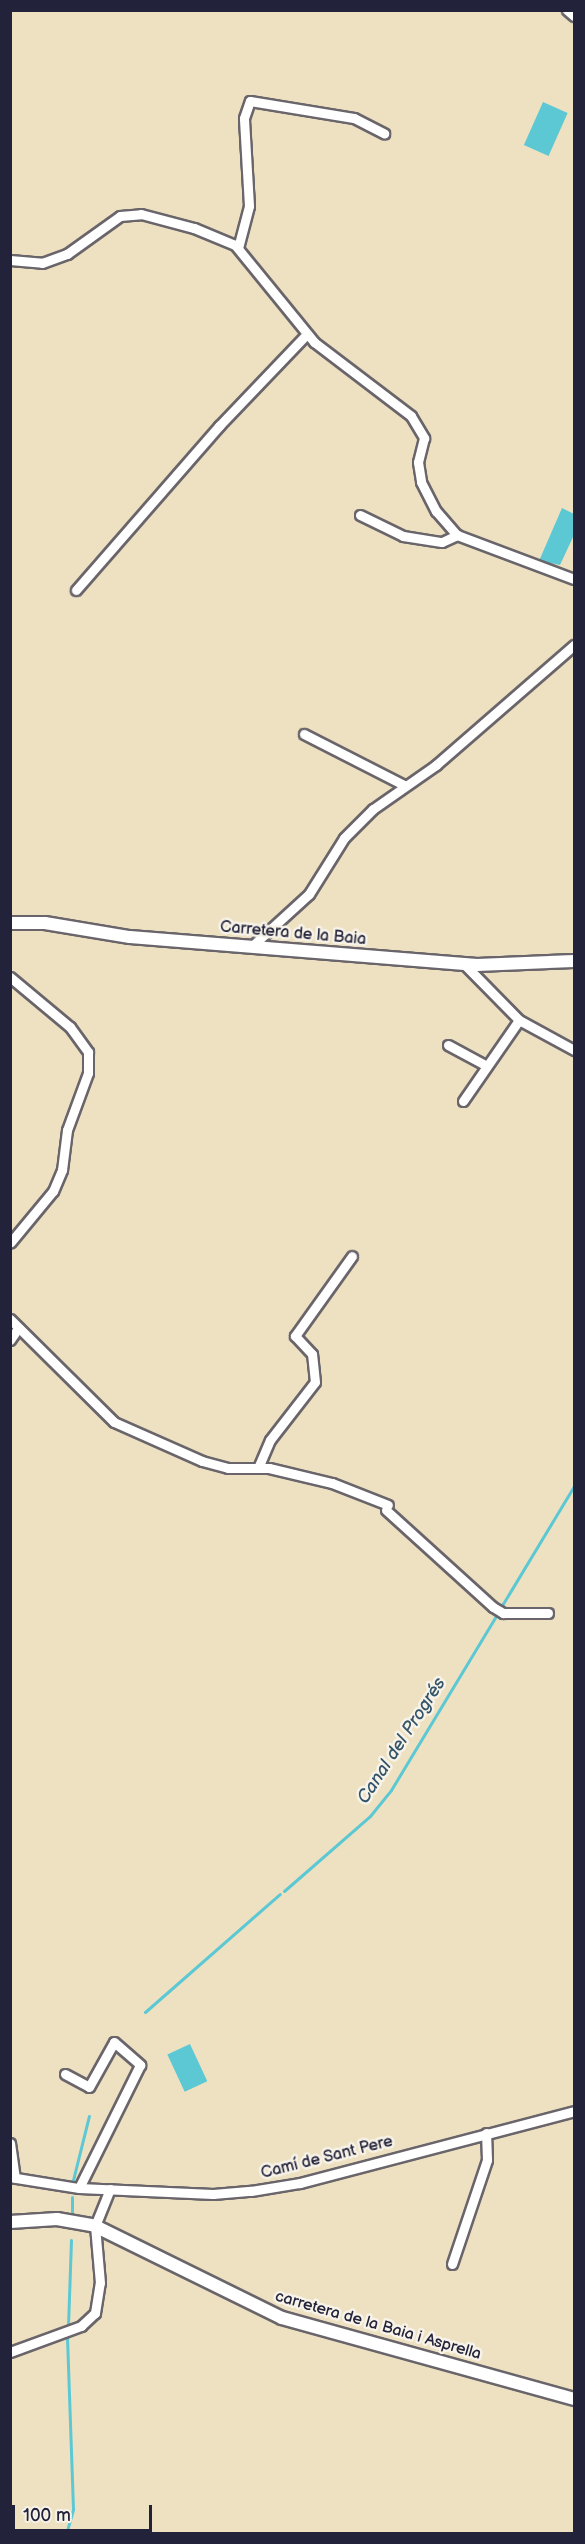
<!DOCTYPE html>
<meta charset="utf-8">
<style>
body{margin:0}
#map{position:relative;width:585px;height:2544px;overflow:hidden;background:#eee1c2;font-family:"Balsamiq Sans",sans-serif}
div>[style]{position:absolute}
[style*='--x']{left:calc(var(--x)*1px);top:calc(var(--y)*1px);width:calc(var(--w)*1px);rotate:calc(var(--a)*1deg)}
.water>*{inset:0;background:#5cc8d4;transform-origin:0 0}
.stream>*{height:3px;margin:-1.5px;padding:0 1.5px;transform-origin:1.5px;border-radius:1.5px;background:#5cc8d4}
.roads{filter:drop-shadow(2px 0 #69656a) drop-shadow(-2px 0 #69656a) drop-shadow(0 2px #69656a) drop-shadow(0 -2px #69656a)}
.minor>*{height:9px;margin:-4.5px;padding:0 4.5px;transform-origin:4.5px;border-radius:4.5px;background:#fff}
.major>*{height:12px;margin:-6px;padding:0 6px;transform-origin:6px;border-radius:6px;background:#fff}
span{translate:-50% -50%;white-space:nowrap;text-align:center;line-height:1.15;-webkit-text-stroke:5px #f7f3e8;paint-order:stroke}
.street-label{font-size:16px;color:#22223b}
.water-label{font-size:18px;color:#335469;font-style:italic}
.frame{position:absolute;inset:0;border:12px solid #22223b;pointer-events:none}
.scale{position:absolute;left:12px;top:2505px;width:140px;height:27px;box-sizing:border-box;border:3px solid #22223b;border-top:0;padding-left:8px;font-size:18px;line-height:21px;white-space:nowrap;color:#22223b;-webkit-text-stroke:4px #f7f3e8;paint-order:stroke}
</style>
<div id="map">
<div class="water">
<i style="left:543px;top:102px;width:27px;height:47px;rotate:24deg"></i>
<i style="clip-path:polygon(562px 508px,574px 514px,574px 535px,560px 565px,539px 561px)"></i>
<i style="left:190px;top:2044px;width:41px;height:25px;rotate:65deg"></i>
</div>
<div class="stream">
<i style="--x:501;--y:1607;--w:141;--a:-58.9"></i>
<i style="--x:284;--y:1891;--w:114;--a:-41.1"></i>
<i style="--x:370;--y:1816;--w:33;--a:-51"></i>
<i style="--x:391;--y:1790;--w:205;--a:-58.9"></i>
<i style="--x:145;--y:2012;--w:179;--a:-41.2"></i>
<i style="--x:73;--y:2180;--w:66;--a:-76"></i>
<i style="--x:72;--y:2217;--w:20;--a:-90"></i>
<i style="--x:68;--y:2326;--w:86;--a:-88"></i>
<i style="--x:66;--y:2534;--w:26;--a:-74"></i>
<i style="--x:73;--y:2509;--w:171;--a:-92"></i>
</div>
<div class="roads">
<div class="minor">
<i style="--x:567;--y:10;--w:9;--a:41"></i>
<i style="--x:238;--y:248;--w:43;--a:-75.3"></i>
<i style="--x:249;--y:206;--w:88;--a:-93.3"></i>
<i style="--x:244;--y:118;--w:18;--a:-71"></i>
<i style="--x:250;--y:101;--w:105;--a:9.3"></i>
<i style="--x:354;--y:118;--w:34;--a:27"></i>
<i style="--x:10;--y:260;--w:32;--a:5"></i>
<i style="--x:42;--y:263;--w:27;--a:-20"></i>
<i style="--x:67;--y:254;--w:65;--a:-35.6"></i>
<i style="--x:120;--y:216;--w:21;--a:-5"></i>
<i style="--x:141;--y:214;--w:55;--a:14.8"></i>
<i style="--x:194;--y:228;--w:44;--a:22.5"></i>
<i style="--x:235;--y:245;--w:125;--a:50.8"></i>
<i style="--x:314;--y:342;--w:122;--a:37.3"></i>
<i style="--x:411;--y:416;--w:26;--a:59"></i>
<i style="--x:424;--y:438;--w:25;--a:104"></i>
<i style="--x:418;--y:462;--w:20;--a:81"></i>
<i style="--x:421;--y:482;--w:33;--a:63"></i>
<i style="--x:436;--y:511;--w:32;--a:49"></i>
<i style="--x:457;--y:535;--w:125;--a:20.6"></i>
<i style="--x:360;--y:515;--w:48;--a:26"></i>
<i style="--x:403;--y:536;--w:39;--a:9"></i>
<i style="--x:442;--y:542;--w:17;--a:-25"></i>
<i style="--x:76;--y:590;--w:218;--a:-48.9"></i>
<i style="--x:219;--y:426;--w:127;--a:-46.3"></i>
<i style="--x:304;--y:734;--w:112;--a:27"></i>
<i style="--x:252;--y:946;--w:77;--a:-42.4"></i>
<i style="--x:309;--y:894;--w:66;--a:-58"></i>
<i style="--x:344;--y:838;--w:41;--a:-45"></i>
<i style="--x:373;--y:809;--w:77;--a:-34.9"></i>
<i style="--x:436;--y:765;--w:183;--a:-41"></i>
<i style="--x:464;--y:964;--w:78;--a:45.5"></i>
<i style="--x:519;--y:1020;--w:63;--a:28.6"></i>
<i style="--x:10;--y:977;--w:78;--a:39.8"></i>
<i style="--x:70;--y:1027;--w:31;--a:54"></i>
<i style="--x:88;--y:1052;--w:21;--a:90"></i>
<i style="--x:88;--y:1073;--w:61;--a:110.2"></i>
<i style="--x:67;--y:1130;--w:40;--a:97.1"></i>
<i style="--x:62;--y:1170;--w:23;--a:113"></i>
<i style="--x:53;--y:1191;--w:67;--a:129.6"></i>
<i style="--x:448;--y:1045;--w:44;--a:28.3"></i>
<i style="--x:463;--y:1101;--w:98;--a:-55.3"></i>
<i style="--x:10;--y:1319;--w:146;--a:44.7"></i>
<i style="--x:114;--y:1422;--w:96;--a:23.9"></i>
<i style="--x:202;--y:1461;--w:27;--a:15"></i>
<i style="--x:228;--y:1468;--w:41;--a:0"></i>
<i style="--x:269;--y:1468;--w:65;--a:13.4"></i>
<i style="--x:332;--y:1483;--w:60;--a:21.4"></i>
<i style="--x:10;--y:1340;--w:14;--a:-56"></i>
<i style="--x:258;--y:1468;--w:30;--a:-67"></i>
<i style="--x:270;--y:1440;--w:73;--a:-52.2"></i>
<i style="--x:315;--y:1382;--w:28;--a:-96"></i>
<i style="--x:312;--y:1354;--w:25;--a:-133"></i>
<i style="--x:295;--y:1336;--w:98;--a:-54.5"></i>
<i style="--x:386;--y:1510;--w:144;--a:42.2"></i>
<i style="--x:493;--y:1607;--w:12;--a:31"></i>
<i style="--x:503;--y:1613;--w:45;--a:0"></i>
<i style="--x:65;--y:2074;--w:27;--a:28"></i>
<i style="--x:89;--y:2087;--w:51;--a:-60.9"></i>
<i style="--x:114;--y:2042;--w:35;--a:41"></i>
<i style="--x:140;--y:2065;--w:137;--a:116.4"></i>
<i style="--x:10;--y:2143;--w:35;--a:82"></i>
<i style="--x:10;--y:2177;--w:70;--a:9.1"></i>
<i style="--x:79;--y:2188;--w:134;--a:2.6"></i>
<i style="--x:213;--y:2194;--w:38;--a:-5"></i>
<i style="--x:251;--y:2191;--w:50;--a:-9.3"></i>
<i style="--x:300;--y:2183;--w:283;--a:-14.7"></i>
<i style="--x:452;--y:2264;--w:110;--a:-71.4"></i>
<i style="--x:487;--y:2160;--w:27;--a:-92"></i>
<i style="--x:10;--y:2352;--w:76;--a:-20.1"></i>
<i style="--x:81;--y:2326;--w:19;--a:-43"></i>
<i style="--x:95;--y:2313;--w:30;--a:-81"></i>
<i style="--x:100;--y:2283;--w:57;--a:-95"></i>
<i style="--x:95;--y:2226;--w:40;--a:-68"></i>
</div>
<div class="major">
<i style="--x:10;--y:923;--w:35;--a:0"></i>
<i style="--x:45;--y:923;--w:86;--a:9.4"></i>
<i style="--x:130;--y:937;--w:348;--a:4.6"></i>
<i style="--x:477;--y:965;--w:97;--a:-2.4"></i>
<i style="--x:10;--y:2222;--w:47;--a:-3.7"></i>
<i style="--x:57;--y:2219;--w:39;--a:10"></i>
<i style="--x:95;--y:2226;--w:208;--a:26.2"></i>
<i style="--x:282;--y:2318;--w:303;--a:15.5"></i>
</div>
</div>
<div class="street-label">
<span style="left:293px;top:934px;rotate:5deg">Carretera de la Baia</span>
<span style="left:327px;top:2158px;rotate:-14deg">Camí de Sant Pere</span>
<span style="left:378px;top:2326px;rotate:16deg">carretera de la Baia i Asprella</span>
</div>
<div class="water-label">
<span style="left:402px;top:1741px;rotate:-57deg">Canal del Progrés</span>
</div>
<div class="frame"></div>
<div class="scale">100 m</div>
</div>
